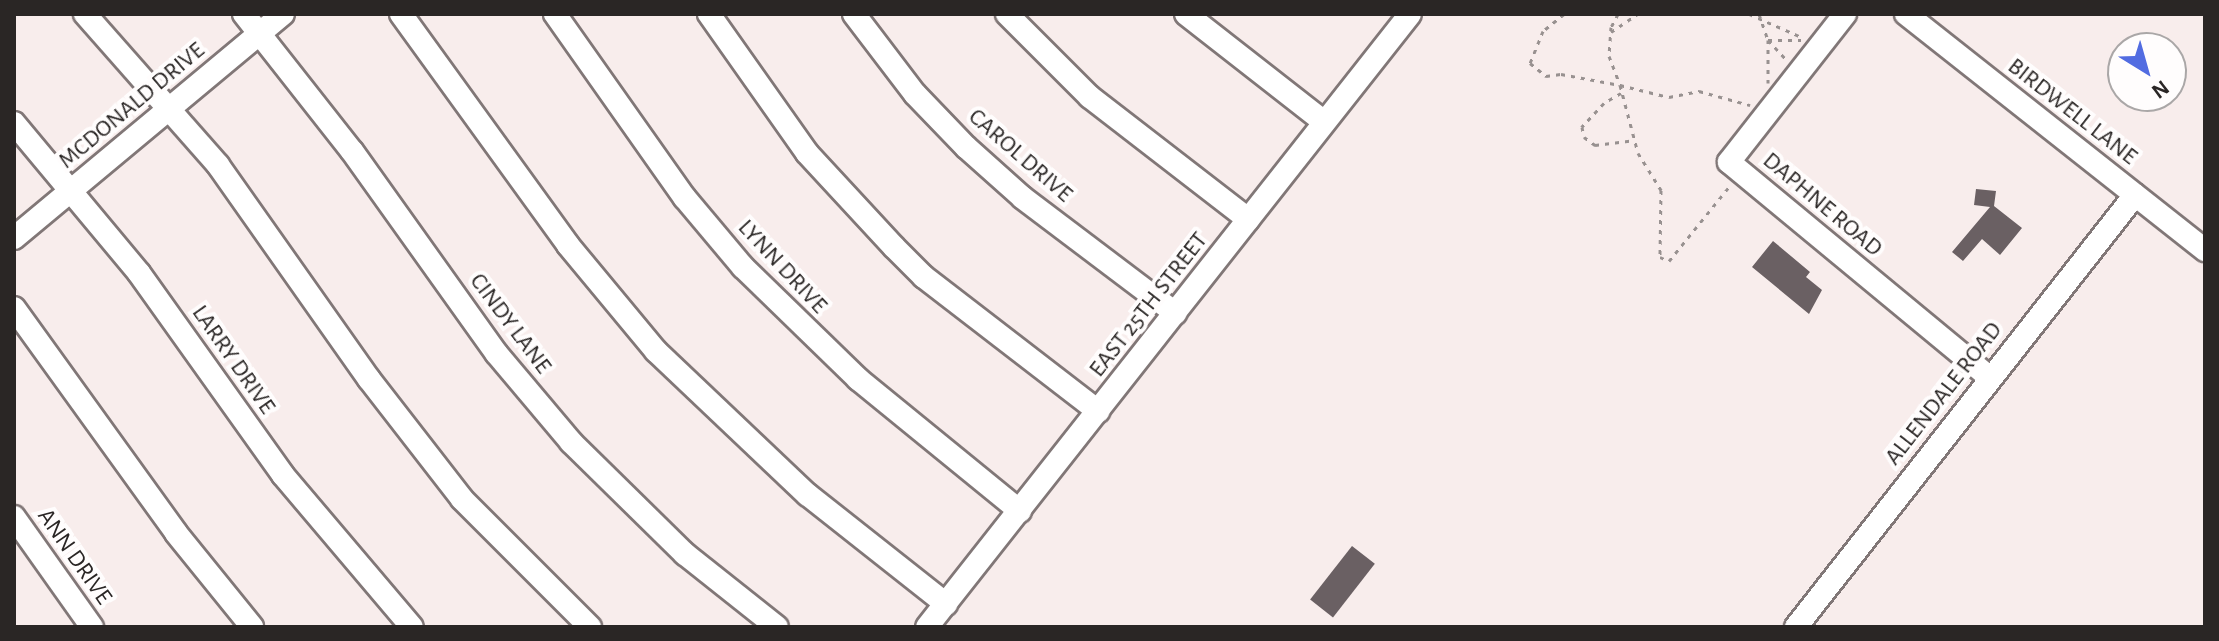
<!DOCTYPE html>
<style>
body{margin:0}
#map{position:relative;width:2219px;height:641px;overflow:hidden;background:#f8edec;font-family:"Alegreya Sans",sans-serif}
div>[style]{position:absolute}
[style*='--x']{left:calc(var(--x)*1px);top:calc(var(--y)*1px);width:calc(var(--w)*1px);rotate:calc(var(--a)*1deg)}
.building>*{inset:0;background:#6a6063;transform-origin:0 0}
.path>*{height:3px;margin-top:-1.5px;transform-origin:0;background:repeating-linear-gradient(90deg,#989190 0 4px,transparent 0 10px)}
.roads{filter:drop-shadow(2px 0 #817777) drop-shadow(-2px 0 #817777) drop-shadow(0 2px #817777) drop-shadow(0 -2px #817777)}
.minor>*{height:22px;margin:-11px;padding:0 11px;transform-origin:11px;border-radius:11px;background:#fff}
span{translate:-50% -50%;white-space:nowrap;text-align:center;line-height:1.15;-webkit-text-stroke:8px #fffdfd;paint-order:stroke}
.street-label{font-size:24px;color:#2a2625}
.frame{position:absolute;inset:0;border:16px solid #2a2625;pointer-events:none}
.north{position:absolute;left:2107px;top:32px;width:80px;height:80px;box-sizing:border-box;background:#fffdfd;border:2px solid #aaa7a7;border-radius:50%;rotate:143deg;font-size:22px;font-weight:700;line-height:32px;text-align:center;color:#2a2625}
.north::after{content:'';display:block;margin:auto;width:28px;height:36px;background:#526ce1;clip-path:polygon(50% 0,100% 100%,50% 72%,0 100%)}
</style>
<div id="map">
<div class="building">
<i style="clip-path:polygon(1976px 189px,1996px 191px,1994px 206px,2022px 228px,2000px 255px,1982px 239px,1963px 261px,1952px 252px,1990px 207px,1974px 205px)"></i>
<i style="clip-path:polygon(1773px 241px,1810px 272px,1806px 277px,1822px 290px,1809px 314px,1752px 267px)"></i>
<i style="left:1352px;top:546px;width:29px;height:68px;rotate:38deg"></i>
</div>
<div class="path">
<i style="--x:1564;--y:14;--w:27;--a:141"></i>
<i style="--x:1543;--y:31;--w:35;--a:112"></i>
<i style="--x:1530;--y:63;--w:21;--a:39"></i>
<i style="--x:1546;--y:76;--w:15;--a:-8"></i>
<i style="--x:1561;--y:74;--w:60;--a:10.6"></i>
<i style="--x:1620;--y:85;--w:70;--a:75.2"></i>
<i style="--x:1638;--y:153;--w:44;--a:58.1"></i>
<i style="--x:1661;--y:190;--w:67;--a:90.9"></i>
<i style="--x:1660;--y:257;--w:10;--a:24"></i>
<i style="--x:1669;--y:261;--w:95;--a:-51"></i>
<i style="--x:1618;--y:14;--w:15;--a:118"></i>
<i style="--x:1611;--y:27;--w:29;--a:94"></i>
<i style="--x:1609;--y:56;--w:31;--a:69"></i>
<i style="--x:1620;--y:85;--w:50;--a:13.8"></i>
<i style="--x:1669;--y:97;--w:31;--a:-11"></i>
<i style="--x:1699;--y:91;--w:53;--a:15.4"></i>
<i style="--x:1749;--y:14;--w:55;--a:23.7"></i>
<i style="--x:1759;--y:14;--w:28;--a:71"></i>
<i style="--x:1768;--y:40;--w:33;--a:0"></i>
<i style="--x:1611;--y:32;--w:32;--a:-34"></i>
<i style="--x:1768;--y:83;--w:43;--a:-90"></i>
<i style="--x:1768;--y:40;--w:26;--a:47"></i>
<i style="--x:1621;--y:93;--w:20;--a:150"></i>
<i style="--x:1604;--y:103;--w:33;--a:133"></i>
<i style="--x:1582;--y:127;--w:10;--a:79"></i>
<i style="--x:1584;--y:137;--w:14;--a:36"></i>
<i style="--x:1595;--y:145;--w:39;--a:-7"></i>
</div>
<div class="roads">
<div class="minor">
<i style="--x:85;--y:14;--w:201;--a:48.6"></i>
<i style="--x:218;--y:165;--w:262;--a:54.8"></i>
<i style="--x:369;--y:379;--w:152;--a:52.2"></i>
<i style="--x:462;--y:499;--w:181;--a:45"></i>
<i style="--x:244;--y:14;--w:174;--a:51.8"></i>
<i style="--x:352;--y:151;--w:249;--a:54.5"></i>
<i style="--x:497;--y:354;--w:115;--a:49.9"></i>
<i style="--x:571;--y:442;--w:160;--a:44.5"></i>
<i style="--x:685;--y:554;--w:117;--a:38.4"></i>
<i style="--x:401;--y:14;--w:285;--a:54.1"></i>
<i style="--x:568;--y:245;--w:138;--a:50.3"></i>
<i style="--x:656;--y:351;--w:209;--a:43.5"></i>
<i style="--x:808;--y:495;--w:176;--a:38.3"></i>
<i style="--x:555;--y:14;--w:225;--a:54.8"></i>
<i style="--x:685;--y:198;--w:90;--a:50"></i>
<i style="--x:743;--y:267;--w:161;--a:44.2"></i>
<i style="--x:858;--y:379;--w:209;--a:39.2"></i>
<i style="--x:709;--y:14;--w:170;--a:54.8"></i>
<i style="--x:807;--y:153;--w:128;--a:47.2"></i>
<i style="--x:894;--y:247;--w:42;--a:45"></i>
<i style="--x:924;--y:277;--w:220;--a:37.6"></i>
<i style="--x:854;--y:14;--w:101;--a:52.7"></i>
<i style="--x:915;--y:94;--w:74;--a:46.1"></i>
<i style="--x:966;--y:147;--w:76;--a:41.8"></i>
<i style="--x:1023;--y:198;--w:191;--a:37.1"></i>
<i style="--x:1007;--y:14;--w:117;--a:45"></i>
<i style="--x:1090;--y:97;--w:200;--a:37.7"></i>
<i style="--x:1186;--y:14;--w:175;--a:38"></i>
<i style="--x:1845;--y:14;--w:188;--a:128.1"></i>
<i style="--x:1729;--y:162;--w:339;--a:39.6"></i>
<i style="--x:1906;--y:14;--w:381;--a:38.3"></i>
<i style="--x:14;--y:123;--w:195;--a:50.2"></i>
<i style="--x:139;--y:273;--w:248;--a:54.5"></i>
<i style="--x:283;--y:475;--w:199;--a:49.7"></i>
<i style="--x:14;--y:238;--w:350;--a:-39.8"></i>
<i style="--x:14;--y:308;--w:277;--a:54.2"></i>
<i style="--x:176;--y:533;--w:121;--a:51"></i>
<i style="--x:14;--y:517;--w:135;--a:54.7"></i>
<i style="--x:927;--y:627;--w:780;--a:-51.76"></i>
<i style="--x:1796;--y:627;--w:549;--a:-51.88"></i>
</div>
</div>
<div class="street-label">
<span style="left:132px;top:106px;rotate:-40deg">MCDONALD DRIVE</span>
<span style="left:2072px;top:112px;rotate:38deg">BIRDWELL LANE</span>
<span style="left:1020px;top:156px;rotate:41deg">CAROL DRIVE</span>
<span style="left:1822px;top:205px;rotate:40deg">DAPHNE ROAD</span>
<span style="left:782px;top:267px;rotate:47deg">LYNN DRIVE</span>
<span style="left:1149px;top:305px;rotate:-52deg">EAST 25TH STREET</span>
<span style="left:510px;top:324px;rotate:53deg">CINDY LANE</span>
<span style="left:233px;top:360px;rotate:55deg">LARRY DRIVE</span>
<span style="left:1944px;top:394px;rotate:-52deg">ALLENDALE ROAD</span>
<span style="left:74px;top:557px;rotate:55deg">ANN DRIVE</span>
</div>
<div class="frame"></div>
<div class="north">N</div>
</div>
